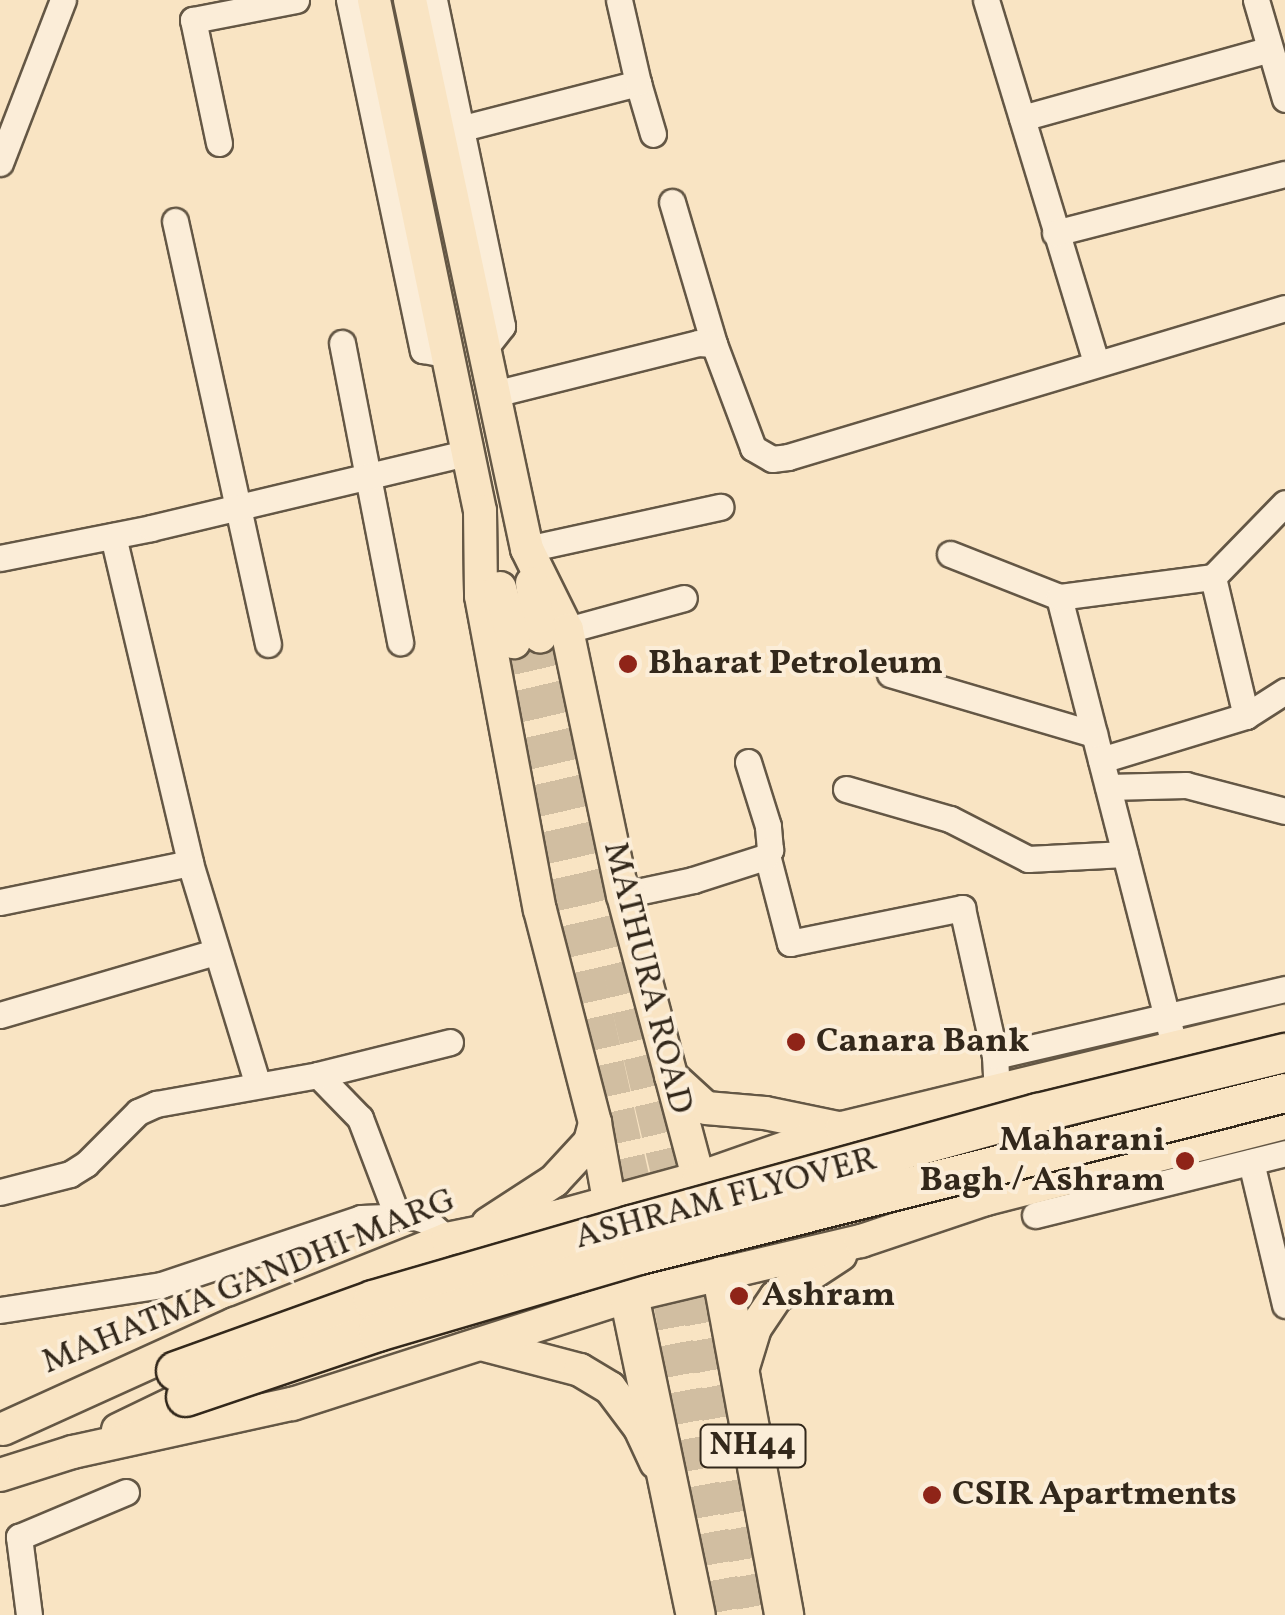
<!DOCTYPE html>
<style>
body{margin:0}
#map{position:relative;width:1285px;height:1615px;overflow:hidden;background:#f9e4c3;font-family:Vollkorn,serif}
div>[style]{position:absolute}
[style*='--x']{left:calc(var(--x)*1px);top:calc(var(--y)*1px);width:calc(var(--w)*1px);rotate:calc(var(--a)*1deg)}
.major-tunnel>*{height:32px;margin-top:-16px;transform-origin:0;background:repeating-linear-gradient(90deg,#d1bea1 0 32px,transparent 0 48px)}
.roads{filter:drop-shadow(2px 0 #645745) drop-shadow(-2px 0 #645745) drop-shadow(0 2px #645745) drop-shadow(0 -2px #645745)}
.minor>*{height:25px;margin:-12.5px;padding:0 12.5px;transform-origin:12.5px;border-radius:12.5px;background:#fbedd8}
.major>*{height:32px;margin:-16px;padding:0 16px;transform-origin:16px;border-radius:16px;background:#f9e4c3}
.highway>*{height:38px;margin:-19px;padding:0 19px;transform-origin:19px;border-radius:19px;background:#f9e4c3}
.bridges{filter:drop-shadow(2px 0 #33281b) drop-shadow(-2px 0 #33281b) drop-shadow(0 2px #33281b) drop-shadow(0 -2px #33281b)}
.highway-bridge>*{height:38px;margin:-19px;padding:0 19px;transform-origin:19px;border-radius:19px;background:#f9e4c3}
.dots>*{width:28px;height:28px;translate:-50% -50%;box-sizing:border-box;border:5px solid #fbedd8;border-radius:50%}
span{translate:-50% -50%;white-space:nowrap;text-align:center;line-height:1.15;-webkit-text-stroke:8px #fbedd8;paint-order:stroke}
.shield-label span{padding:2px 8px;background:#fbedd8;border:2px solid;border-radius:8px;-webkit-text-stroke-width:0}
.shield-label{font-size:32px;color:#33281b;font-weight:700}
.poi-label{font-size:35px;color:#33281b;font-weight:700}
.left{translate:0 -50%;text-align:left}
.right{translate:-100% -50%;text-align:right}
.street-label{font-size:35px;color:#33281b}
</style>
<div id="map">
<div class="major-tunnel">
<i style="--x:540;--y:636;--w:674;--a:76.71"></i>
<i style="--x:695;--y:1292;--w:329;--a:79.5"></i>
<i style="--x:514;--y:642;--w:552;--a:77.45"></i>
<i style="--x:634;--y:1181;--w:120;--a:73.5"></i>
<i style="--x:668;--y:1296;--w:325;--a:79.3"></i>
</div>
<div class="roads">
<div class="minor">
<i style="--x:349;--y:0;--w:358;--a:78.1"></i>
<i style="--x:423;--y:350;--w:22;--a:10"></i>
<i style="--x:434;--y:0;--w:333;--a:78.2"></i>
<i style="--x:502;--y:326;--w:29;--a:128"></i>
<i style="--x:986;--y:0;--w:379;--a:73.1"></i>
<i style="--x:1256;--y:0;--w:103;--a:73.7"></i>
<i style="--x:638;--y:83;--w:53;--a:73.6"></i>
<i style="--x:1022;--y:118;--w:257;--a:-15.5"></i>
<i style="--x:463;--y:128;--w:181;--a:-14.4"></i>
<i style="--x:638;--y:83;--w:85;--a:-102.9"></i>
<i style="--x:219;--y:143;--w:126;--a:-101.9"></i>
<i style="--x:193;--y:20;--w:105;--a:-11"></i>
<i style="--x:0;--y:163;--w:175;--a:-68.9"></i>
<i style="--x:672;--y:202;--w:148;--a:73.5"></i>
<i style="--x:175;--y:221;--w:433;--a:77.6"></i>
<i style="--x:1055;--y:233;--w:237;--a:-14.4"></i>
<i style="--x:342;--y:343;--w:305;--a:79"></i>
<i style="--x:494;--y:394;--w:210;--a:-14"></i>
<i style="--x:698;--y:343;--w:16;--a:4"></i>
<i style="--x:714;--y:344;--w:111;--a:69.4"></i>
<i style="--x:753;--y:448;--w:22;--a:30"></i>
<i style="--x:772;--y:459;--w:16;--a:-7"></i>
<i style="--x:788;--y:457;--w:519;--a:-16.69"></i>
<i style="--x:113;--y:536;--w:336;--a:76.7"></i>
<i style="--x:190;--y:863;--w:229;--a:73"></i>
<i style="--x:527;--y:549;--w:198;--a:-12.3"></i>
<i style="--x:950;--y:554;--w:117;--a:21.5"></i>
<i style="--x:1059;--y:597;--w:466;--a:75.6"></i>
<i style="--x:0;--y:558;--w:154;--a:-11.2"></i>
<i style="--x:151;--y:528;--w:323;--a:-13.4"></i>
<i style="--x:1059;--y:597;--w:155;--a:-7.4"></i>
<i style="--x:567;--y:630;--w:121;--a:-15.3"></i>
<i style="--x:890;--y:674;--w:213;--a:16.4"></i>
<i style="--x:1246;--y:716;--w:143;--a:-103.4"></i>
<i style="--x:1213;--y:577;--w:103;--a:-45.8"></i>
<i style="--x:1101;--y:760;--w:152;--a:-16.9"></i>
<i style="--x:1246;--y:716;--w:46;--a:-32.7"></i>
<i style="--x:1108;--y:787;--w:78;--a:-1.5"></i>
<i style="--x:1186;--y:785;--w:102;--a:14.7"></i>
<i style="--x:846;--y:789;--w:108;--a:16.1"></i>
<i style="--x:950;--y:819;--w:88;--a:27.1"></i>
<i style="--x:1028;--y:859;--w:97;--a:-3"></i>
<i style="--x:767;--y:855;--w:91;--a:75.4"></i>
<i style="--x:790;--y:943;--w:176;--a:-11.5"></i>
<i style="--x:962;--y:908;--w:152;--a:77.4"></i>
<i style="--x:995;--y:1056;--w:37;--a:87"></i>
<i style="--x:623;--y:895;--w:72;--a:-12.1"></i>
<i style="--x:693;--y:880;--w:76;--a:-17.7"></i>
<i style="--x:765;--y:857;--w:9;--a:-54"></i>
<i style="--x:770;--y:850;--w:24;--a:-95"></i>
<i style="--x:768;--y:826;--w:67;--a:-107.4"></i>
<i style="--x:0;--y:902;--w:194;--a:-11.6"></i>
<i style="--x:0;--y:1015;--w:225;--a:-16.3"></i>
<i style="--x:995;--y:1056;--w:298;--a:-13"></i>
<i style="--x:318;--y:1075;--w:60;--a:45.7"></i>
<i style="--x:360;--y:1118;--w:102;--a:69.2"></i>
<i style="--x:1251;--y:1162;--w:147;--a:76.6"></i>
<i style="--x:0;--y:1192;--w:72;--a:-14.4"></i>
<i style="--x:70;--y:1174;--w:19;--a:-32"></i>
<i style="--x:86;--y:1164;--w:74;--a:-45"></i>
<i style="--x:138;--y:1112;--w:20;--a:-24"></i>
<i style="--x:156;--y:1104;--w:165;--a:-10.1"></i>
<i style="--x:318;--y:1075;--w:136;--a:-14"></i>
<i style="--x:1035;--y:1215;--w:258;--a:-13.9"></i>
<i style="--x:0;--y:1310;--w:163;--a:-8.8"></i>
<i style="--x:161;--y:1285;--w:211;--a:-18.5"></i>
<i style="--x:361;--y:1218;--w:51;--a:-2.2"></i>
<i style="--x:412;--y:1216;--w:16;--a:18"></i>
<i style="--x:427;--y:1221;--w:27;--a:42"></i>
<i style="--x:29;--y:1615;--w:79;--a:-97.3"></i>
<i style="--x:19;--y:1537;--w:116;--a:-22.8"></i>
</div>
<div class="major">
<i style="--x:374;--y:0;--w:522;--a:78.28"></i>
<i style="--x:480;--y:511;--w:85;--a:89.3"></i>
<i style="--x:481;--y:596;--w:319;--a:79.4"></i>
<i style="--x:540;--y:910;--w:220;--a:75.5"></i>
<i style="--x:595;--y:1123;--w:78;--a:79.7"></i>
<i style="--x:410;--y:0;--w:561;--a:77.97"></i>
<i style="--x:527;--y:549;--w:90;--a:63.7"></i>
<i style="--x:567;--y:630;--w:271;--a:78.1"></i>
<i style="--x:623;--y:895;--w:315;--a:75.1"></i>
<i style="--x:532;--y:583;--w:54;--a:81.4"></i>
<i style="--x:500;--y:588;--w:56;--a:75.5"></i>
<i style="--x:671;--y:1076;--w:47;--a:42.4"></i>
<i style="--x:706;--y:1108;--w:59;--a:4.8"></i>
<i style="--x:765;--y:1113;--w:79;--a:11.7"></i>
<i style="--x:488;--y:1224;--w:79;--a:-33.1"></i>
<i style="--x:554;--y:1181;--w:53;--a:-47.3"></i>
<i style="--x:590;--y:1142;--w:20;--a:-75"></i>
<i style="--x:481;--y:1344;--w:102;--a:14.7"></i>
<i style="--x:580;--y:1370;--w:35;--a:31"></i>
<i style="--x:610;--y:1388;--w:50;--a:53.1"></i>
<i style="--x:640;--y:1428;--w:38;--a:65"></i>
<i style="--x:740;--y:1377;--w:51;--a:-73"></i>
<i style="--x:755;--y:1328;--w:37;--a:-56"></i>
<i style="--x:776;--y:1297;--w:77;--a:-33.3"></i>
<i style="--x:3;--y:1429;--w:255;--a:-24.4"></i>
<i style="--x:235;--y:1324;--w:228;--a:-21.8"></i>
<i style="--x:447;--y:1239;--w:119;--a:-11.6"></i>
<i style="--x:564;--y:1215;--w:140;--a:-15.3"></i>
<i style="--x:699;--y:1178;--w:151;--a:-19.3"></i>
<i style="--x:842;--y:1128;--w:456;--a:-13.6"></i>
<i style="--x:118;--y:1430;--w:76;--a:-25.9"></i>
<i style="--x:0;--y:1475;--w:77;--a:-17.5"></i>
<i style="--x:73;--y:1452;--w:224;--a:-12.4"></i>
<i style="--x:292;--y:1404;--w:357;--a:-17.8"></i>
<i style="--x:632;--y:1295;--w:235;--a:-13.3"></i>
<i style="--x:861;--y:1241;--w:132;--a:-18.6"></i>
<i style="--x:986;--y:1199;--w:309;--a:-14.3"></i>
</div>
<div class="highway">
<i style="--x:609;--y:1200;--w:424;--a:78.2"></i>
<i style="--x:722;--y:1276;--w:345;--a:79.6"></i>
</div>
</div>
<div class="bridges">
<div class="highway-bridge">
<i style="--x:176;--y:1371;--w:209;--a:-19.8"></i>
<i style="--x:373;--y:1300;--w:269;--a:-16.2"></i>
<i style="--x:631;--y:1225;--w:422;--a:-15.4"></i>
<i style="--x:1038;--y:1113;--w:254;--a:-13.7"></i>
<i style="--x:186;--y:1397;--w:203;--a:-18.7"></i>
<i style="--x:378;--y:1332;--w:273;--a:-16.4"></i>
<i style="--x:640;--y:1255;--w:665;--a:-14.1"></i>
</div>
</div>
<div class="dots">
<i style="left:628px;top:664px;background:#8f2418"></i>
<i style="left:796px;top:1042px;background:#8f2418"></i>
<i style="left:1185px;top:1161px;background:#8f2418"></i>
<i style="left:739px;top:1296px;background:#8f2418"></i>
<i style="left:932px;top:1495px;background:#8f2418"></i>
</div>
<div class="shield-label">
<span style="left:753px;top:1446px">NH44</span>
</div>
<div class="poi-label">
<span class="left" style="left:648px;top:664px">Bharat Petroleum</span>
<span class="left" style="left:816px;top:1042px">Canara Bank</span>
<span class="right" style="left:1165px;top:1161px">Maharani<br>Bagh / Ashram</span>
<span class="left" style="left:762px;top:1296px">Ashram</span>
<span class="left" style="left:952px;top:1495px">CSIR Apartments</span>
</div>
<div class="street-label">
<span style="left:647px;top:978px;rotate:76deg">MATHURA ROAD</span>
<span style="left:726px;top:1199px;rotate:-15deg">ASHRAM FLYOVER</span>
<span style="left:249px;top:1282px;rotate:-22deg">MAHATMA GANDHI MARG</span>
</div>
</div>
